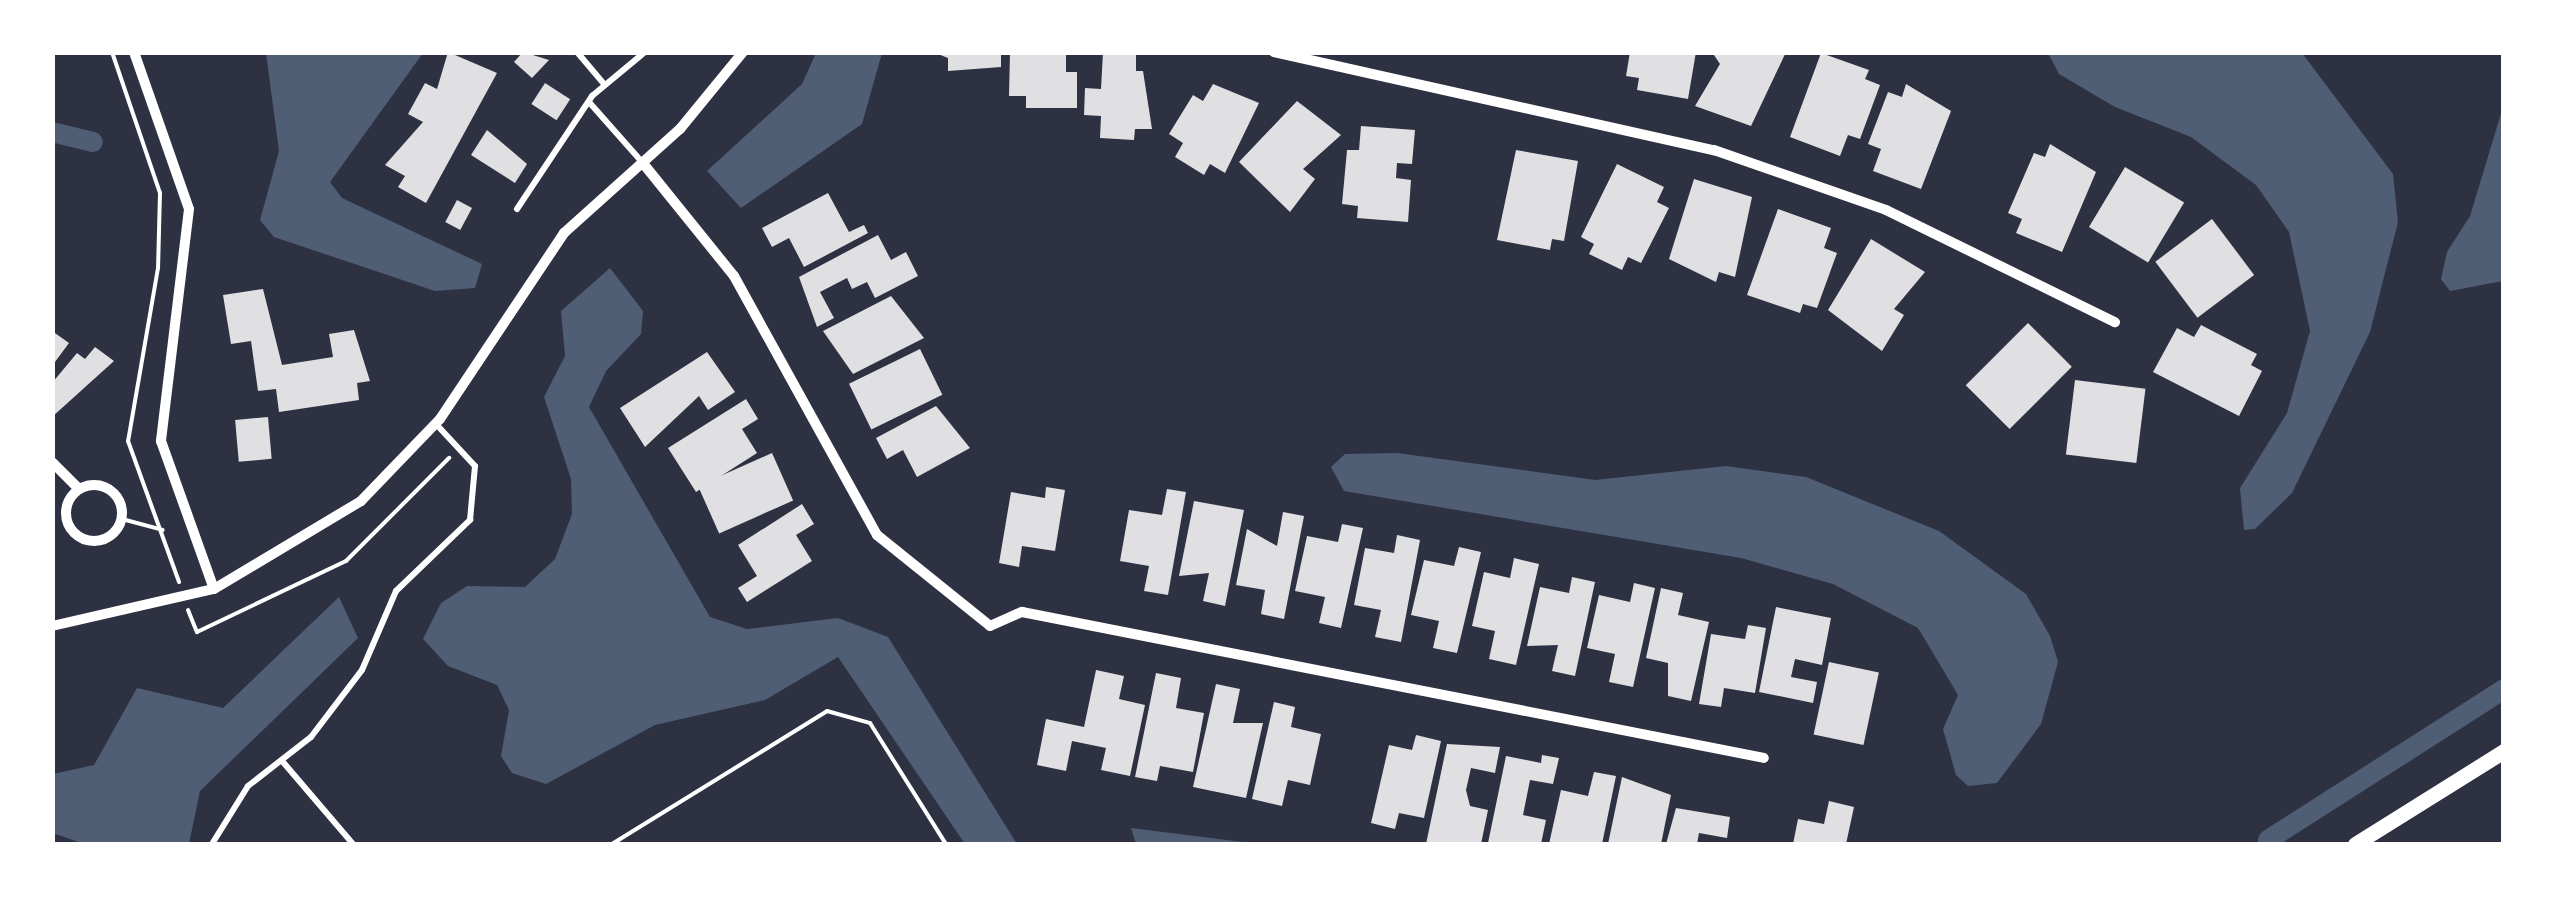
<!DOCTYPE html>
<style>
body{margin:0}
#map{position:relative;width:2556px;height:897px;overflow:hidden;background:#2d3142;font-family:"Zilla Slab",serif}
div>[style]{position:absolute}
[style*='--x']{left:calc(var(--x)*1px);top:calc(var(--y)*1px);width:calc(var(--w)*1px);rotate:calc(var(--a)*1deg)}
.water>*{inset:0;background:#4f5d75}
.canal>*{height:20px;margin:-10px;padding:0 10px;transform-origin:10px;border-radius:10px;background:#4f5d75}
.building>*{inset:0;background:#e0e0e3;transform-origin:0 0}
.path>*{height:4px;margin:-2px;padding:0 2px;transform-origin:2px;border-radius:2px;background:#fff}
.service>*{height:6px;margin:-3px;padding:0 3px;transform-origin:3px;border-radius:3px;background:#fff}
.minor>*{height:10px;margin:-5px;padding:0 5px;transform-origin:5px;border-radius:5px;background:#fff}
.minor>.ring{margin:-5px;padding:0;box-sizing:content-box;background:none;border:10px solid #fff;border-radius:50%}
.tertiary>*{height:15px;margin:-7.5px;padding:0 7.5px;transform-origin:7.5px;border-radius:7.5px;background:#fff}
span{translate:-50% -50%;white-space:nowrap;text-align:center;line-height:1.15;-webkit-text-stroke:8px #fff;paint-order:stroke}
.frame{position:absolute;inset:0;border:55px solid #fff;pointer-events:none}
</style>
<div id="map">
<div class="water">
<i style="clip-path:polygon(266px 53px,423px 53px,330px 182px,342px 198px,482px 264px,475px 288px,435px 291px,274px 237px,260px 220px,279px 151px)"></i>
<i style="clip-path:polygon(816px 53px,882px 53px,862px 124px,741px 208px,707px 171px,802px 84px)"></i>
<i style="clip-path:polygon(2048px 53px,2302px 53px,2393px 174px,2398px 222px,2370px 332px,2292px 493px,2255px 529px,2244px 530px,2240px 488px,2287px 413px,2310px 331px,2289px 232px,2256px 185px,2191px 137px,2115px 107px,2059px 74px)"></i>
<i style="clip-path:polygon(2503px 107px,2503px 281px,2450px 291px,2441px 279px,2447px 252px,2470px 216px)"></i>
<i style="clip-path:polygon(610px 268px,643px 311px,641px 334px,606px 371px,589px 407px,710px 617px,747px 629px,838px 618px,888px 637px,1017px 844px,965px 844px,838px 657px,765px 700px,655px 725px,546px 784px,512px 773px,501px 756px,509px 710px,497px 685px,448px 666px,423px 639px,441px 603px,467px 586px,525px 587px,555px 559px,572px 514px,571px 479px,544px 397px,565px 356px,561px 311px)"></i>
<i style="clip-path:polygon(1397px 453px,1595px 480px,1726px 466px,1806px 477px,1939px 531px,2026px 594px,2050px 636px,2058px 662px,2041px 724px,1997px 783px,1968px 786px,1956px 775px,1943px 729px,1958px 695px,1918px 628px,1833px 584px,1741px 558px,1344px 491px,1331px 467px,1345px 454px)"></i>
<i style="clip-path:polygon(339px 597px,358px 638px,200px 791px,189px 844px,84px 844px,53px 833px,53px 774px,94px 765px,137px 688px,223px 708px)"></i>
<i style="clip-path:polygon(1131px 828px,1259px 844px,1136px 844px)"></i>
</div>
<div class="canal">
<i style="--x:52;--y:132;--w:42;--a:13.7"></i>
<i style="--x:2268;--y:840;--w:280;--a:-32.6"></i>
</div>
<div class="building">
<i style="clip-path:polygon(448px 52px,497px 73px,426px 203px,398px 187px,405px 176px,385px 165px,423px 122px,408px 114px,425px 83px,437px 89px)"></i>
<i style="clip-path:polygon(523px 52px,549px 60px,532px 78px,514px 62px)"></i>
<i style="clip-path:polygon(933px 52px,1001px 52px,1001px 67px,948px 71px,948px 58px)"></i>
<i style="clip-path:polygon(1010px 52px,1066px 52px,1066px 72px,1077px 72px,1077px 108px,1026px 108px,1026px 96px,1009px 96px)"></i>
<i style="clip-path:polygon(1103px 52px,1136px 54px,1136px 71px,1143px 71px,1152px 129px,1135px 129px,1134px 140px,1100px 138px,1101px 116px,1084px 115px,1085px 88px,1101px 89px)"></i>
<i style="clip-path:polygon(1630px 52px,1696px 52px,1688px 99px,1637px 90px,1639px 78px,1626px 76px)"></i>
<i style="clip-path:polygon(1712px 52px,1786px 52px,1751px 126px,1695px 106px,1720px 64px)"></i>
<i style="clip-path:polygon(1821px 53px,1869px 70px,1865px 79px,1880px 85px,1860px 139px,1848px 135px,1840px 156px,1790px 137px)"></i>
<i style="left:545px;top:83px;width:30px;height:25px;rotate:33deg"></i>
<i style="clip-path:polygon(1213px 84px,1259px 103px,1225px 173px,1210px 164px,1204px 175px,1175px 157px,1183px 143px,1169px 134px,1193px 95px,1203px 101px)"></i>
<i style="clip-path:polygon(1906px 84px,1951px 111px,1921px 189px,1873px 171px,1881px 149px,1868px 144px,1888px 92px,1902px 97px)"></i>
<i style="clip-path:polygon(1297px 101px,1341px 135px,1303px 169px,1315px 179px,1290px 212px,1239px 162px)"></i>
<i style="clip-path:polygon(1361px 126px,1415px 130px,1412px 164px,1397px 163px,1396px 178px,1411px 180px,1408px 222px,1357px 218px,1358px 206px,1342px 204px,1347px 150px,1359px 150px)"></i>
<i style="clip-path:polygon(487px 130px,527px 164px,515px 183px,471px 155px)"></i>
<i style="clip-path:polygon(2050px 144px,2096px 172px,2062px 252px,2016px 233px,2022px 219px,2008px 213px,2034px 153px,2045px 157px)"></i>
<i style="clip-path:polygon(1516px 150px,1578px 161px,1564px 241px,1552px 239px,1550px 250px,1497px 240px)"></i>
<i style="clip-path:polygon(1617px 164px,1664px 187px,1657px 202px,1669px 208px,1641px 263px,1628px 257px,1622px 270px,1589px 254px,1594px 244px,1581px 237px)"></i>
<i style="left:2125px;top:167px;width:69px;height:70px;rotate:31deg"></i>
<i style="clip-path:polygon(1694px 179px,1752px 197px,1735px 277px,1719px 272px,1716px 282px,1669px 259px)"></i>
<i style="clip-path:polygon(828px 193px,849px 232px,864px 225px,868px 233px,804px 267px,789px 238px,772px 247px,762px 228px)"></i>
<i style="left:457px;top:200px;width:17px;height:25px;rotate:28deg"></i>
<i style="clip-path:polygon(1778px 209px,1831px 228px,1824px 248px,1837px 253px,1817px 308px,1803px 304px,1800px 313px,1747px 295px)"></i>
<i style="left:2212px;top:219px;width:70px;height:71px;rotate:53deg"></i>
<i style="clip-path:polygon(878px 235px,891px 260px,906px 252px,918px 276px,875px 298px,867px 282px,852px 289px,847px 278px,820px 292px,834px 318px,817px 327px,799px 277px)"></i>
<i style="clip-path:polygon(1871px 239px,1925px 272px,1894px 309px,1904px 315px,1882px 351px,1828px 310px)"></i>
<i style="clip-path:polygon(263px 289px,282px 365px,333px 357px,329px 334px,354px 330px,370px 381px,357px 383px,359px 400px,279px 412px,276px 389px,258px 391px,251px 341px,231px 344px,223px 295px)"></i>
<i style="clip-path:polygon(891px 296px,924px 338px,853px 374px,823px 331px)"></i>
<i style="left:2028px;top:323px;width:62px;height:88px;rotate:45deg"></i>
<i style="clip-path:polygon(2201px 325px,2257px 354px,2251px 365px,2262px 371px,2239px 416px,2153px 372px,2177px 328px,2194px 337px)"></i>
<i style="clip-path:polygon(52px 331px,69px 343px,52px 366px)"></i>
<i style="clip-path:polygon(95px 347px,114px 361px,52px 417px,52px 383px,77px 353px,85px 359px)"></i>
<i style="left:920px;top:349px;width:51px;height:79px;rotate:64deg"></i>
<i style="clip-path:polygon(707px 352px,735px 392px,708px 410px,699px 396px,645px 447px,620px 408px)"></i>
<i style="left:2075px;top:380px;width:71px;height:75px;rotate:7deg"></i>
<i style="clip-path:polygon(746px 399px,758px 419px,742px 429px,757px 453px,696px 492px,668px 448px)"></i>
<i style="clip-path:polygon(936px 406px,970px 448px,917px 477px,903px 450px,887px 459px,876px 438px)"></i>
<i style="left:268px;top:417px;width:42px;height:33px;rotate:85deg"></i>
<i style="left:772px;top:453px;width:52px;height:81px;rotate:66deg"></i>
<i style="clip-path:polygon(1046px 487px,1065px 490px,1055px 551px,1022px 546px,1019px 567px,999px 563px,1011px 492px,1045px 498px)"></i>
<i style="clip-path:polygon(1167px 489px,1186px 492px,1168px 595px,1144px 591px,1149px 566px,1120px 561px,1129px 510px,1162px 515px)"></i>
<i style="clip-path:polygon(1194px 501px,1244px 510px,1225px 606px,1203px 601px,1209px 573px,1179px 576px)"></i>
<i style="clip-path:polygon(802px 504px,814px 524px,796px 535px,812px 561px,747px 602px,738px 588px,757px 576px,738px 545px)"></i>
<i style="clip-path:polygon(1283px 512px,1304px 516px,1284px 619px,1261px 614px,1265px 590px,1236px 585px,1247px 529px,1277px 546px)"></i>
<i style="clip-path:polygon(1342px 524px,1363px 528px,1341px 628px,1319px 623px,1325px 597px,1295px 591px,1307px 536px,1338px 542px)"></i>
<i style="clip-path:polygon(1397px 535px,1420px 540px,1401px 642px,1375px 637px,1381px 610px,1354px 605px,1365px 548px,1394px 553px)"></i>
<i style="clip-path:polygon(1459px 547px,1481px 552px,1457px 653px,1433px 648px,1439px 621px,1411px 615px,1424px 560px,1454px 566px)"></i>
<i style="clip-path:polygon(1514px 558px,1539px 564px,1516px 665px,1489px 659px,1495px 631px,1472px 626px,1484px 572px,1510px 578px)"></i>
<i style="clip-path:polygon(1572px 577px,1595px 582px,1575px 676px,1552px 671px,1558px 645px,1527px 646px,1540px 587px,1569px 593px)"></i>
<i style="clip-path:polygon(1634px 583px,1655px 588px,1633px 687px,1609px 682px,1615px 654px,1587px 648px,1599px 595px,1630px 602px)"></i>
<i style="clip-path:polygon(1661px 588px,1683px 593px,1678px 615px,1709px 622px,1691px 701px,1668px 696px,1668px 663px,1646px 658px)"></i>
<i style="clip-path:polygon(1776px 607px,1831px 618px,1822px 665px,1795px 659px,1791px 677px,1817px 682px,1813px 703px,1759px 692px)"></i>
<i style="clip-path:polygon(1748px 625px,1766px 628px,1755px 693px,1724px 688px,1721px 707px,1699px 704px,1711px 634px,1745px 639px)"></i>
<i style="left:1829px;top:662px;width:51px;height:74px;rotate:12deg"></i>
<i style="clip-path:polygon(1096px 670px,1124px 676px,1119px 699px,1145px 705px,1130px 776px,1101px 770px,1106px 748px,1072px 741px,1066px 771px,1037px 765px,1046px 719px,1084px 727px)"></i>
<i style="clip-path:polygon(1156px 673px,1181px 678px,1176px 708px,1204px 713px,1193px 772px,1160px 766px,1157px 781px,1135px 777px)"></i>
<i style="clip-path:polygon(1216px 684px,1240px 689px,1233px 723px,1263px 723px,1246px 798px,1193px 787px)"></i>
<i style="clip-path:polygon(1274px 702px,1295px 707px,1291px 727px,1321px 734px,1310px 785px,1288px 780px,1282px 806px,1252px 799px)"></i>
<i style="clip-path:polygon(1416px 735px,1441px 741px,1424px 818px,1399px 813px,1395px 829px,1371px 823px,1389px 745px,1412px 750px)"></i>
<i style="clip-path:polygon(1447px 744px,1500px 747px,1495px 773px,1471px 768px,1466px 790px,1470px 806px,1488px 810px,1481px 844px,1426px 844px)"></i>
<i style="clip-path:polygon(1542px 755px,1559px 758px,1553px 784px,1530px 780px,1523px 815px,1546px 820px,1541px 844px,1488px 843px,1506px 756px,1541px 763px)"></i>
<i style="clip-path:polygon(1594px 772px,1616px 776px,1602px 844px,1549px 844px,1561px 790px,1588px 796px)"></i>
<i style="clip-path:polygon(1622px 777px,1671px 795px,1661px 844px,1608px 844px)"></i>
<i style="clip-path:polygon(1829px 801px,1854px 807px,1846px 844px,1793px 844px,1798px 819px,1824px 824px)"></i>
<i style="clip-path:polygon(1676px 808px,1730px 817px,1727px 838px,1699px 833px,1697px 844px,1666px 844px)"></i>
</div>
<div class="path">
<i style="--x:112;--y:52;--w:149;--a:71.2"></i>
<i style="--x:160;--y:193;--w:75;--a:91.5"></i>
<i style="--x:158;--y:268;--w:176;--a:99.8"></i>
<i style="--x:128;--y:441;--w:150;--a:70.1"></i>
<i style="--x:122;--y:519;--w:42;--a:15"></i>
<i style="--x:188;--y:610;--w:24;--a:68"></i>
<i style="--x:197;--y:632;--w:165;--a:-25.5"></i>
<i style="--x:346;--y:561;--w:146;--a:-45"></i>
<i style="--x:612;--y:844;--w:253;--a:-31.7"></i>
<i style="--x:827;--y:711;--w:45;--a:15.6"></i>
<i style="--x:870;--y:723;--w:143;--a:57.9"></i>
</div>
<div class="service">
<i style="--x:577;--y:52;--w:42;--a:49.8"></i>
<i style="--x:589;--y:102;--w:80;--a:48.5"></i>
<i style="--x:517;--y:209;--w:136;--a:-56.4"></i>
<i style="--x:592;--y:96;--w:69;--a:-39.7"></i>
<i style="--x:283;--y:762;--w:108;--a:49.5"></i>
<i style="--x:212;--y:844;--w:68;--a:-58.2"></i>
<i style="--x:248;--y:786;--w:80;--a:-37.9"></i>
<i style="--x:311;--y:737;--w:84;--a:-52.7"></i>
<i style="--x:362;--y:670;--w:86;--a:-66.7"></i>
<i style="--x:396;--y:591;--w:103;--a:-43.8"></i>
<i style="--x:470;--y:520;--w:54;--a:-84.7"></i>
<i style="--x:475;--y:466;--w:57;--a:-132.9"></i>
</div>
<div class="minor">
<i style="--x:134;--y:52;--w:166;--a:70.7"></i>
<i style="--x:189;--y:209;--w:234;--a:96.9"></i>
<i style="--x:161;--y:441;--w:157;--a:70.3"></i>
<i style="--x:1274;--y:52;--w:451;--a:12.6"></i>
<i style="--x:1714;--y:150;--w:182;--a:19.2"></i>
<i style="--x:1886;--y:210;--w:255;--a:26.1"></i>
<i style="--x:642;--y:162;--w:146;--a:51.1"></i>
<i style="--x:734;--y:276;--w:296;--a:61.1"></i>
<i style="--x:877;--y:535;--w:145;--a:38.8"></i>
<i style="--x:990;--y:626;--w:35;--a:-24"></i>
<i style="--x:1022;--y:612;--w:756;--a:11.13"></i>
<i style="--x:52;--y:462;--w:38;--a:45"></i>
<i class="ring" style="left:66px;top:485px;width:46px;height:46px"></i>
<i style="--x:52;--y:626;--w:166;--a:-12.9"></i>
<i style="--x:214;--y:589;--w:171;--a:-30.9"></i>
<i style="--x:361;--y:501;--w:114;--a:-46.1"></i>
<i style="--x:440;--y:419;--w:224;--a:-56.3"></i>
<i style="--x:564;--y:233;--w:156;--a:-41.9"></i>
<i style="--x:680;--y:129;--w:99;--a:-50.7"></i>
</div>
<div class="tertiary">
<i style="--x:2355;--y:844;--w:176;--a:-32"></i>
</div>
<div class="frame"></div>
</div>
